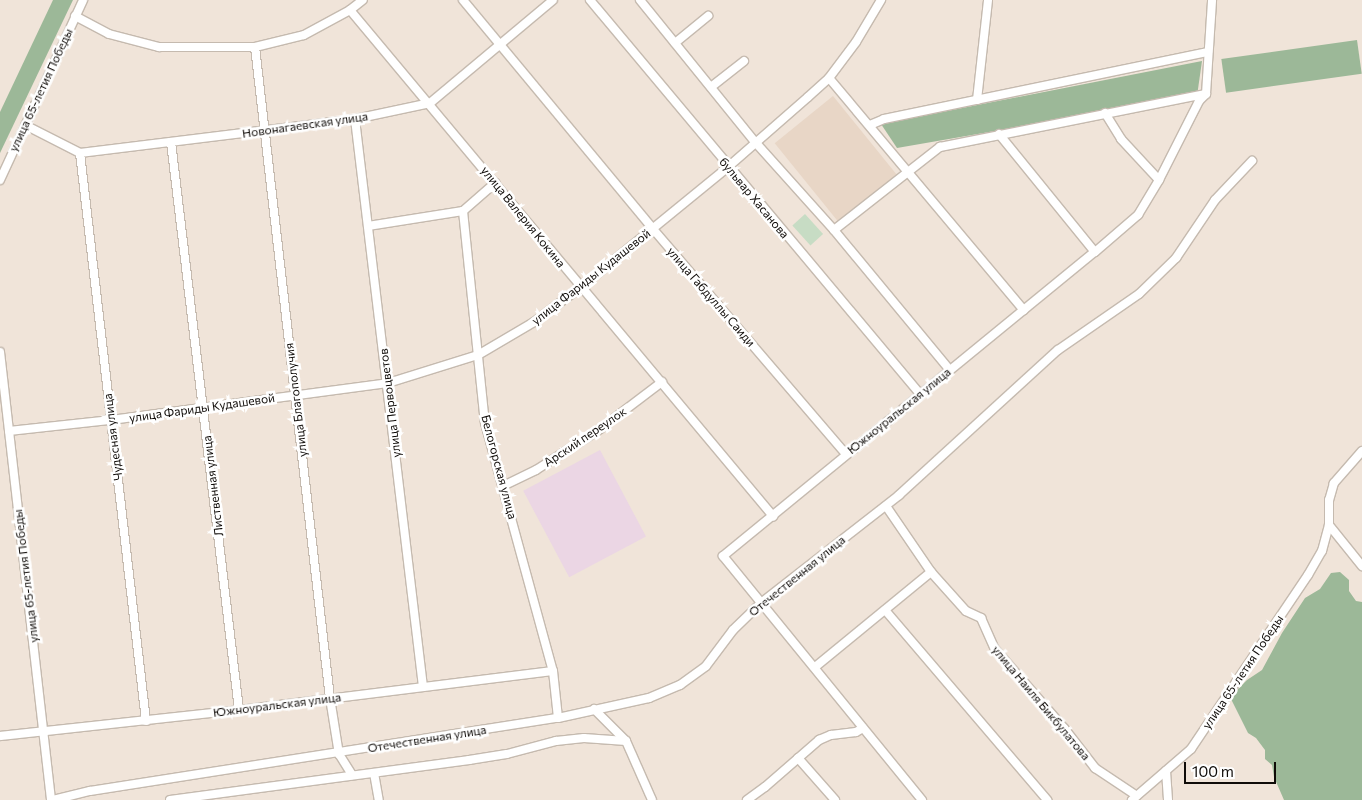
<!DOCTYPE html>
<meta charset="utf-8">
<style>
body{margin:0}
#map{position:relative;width:1362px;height:800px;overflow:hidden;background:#f0e4d9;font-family:Commissioner,sans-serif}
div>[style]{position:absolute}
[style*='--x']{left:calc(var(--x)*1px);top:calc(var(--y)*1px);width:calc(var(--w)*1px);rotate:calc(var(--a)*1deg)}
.industrial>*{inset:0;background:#ebd6e4;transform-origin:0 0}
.built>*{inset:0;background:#e8d6c6;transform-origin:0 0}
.green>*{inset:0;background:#c7dcc4;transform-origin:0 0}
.forest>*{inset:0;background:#9cb898;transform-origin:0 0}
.roads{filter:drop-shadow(1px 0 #c5baaf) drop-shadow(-1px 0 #c5baaf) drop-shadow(0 1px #c5baaf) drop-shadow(0 -1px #c5baaf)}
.street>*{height:8px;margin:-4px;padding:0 4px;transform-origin:4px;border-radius:4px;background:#fff}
span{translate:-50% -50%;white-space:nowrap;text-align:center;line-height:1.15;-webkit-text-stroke:5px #fff;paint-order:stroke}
.street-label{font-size:12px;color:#0f0b08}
.scale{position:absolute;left:1184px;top:762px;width:92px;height:22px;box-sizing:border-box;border:2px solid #0f0b08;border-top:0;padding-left:6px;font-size:15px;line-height:18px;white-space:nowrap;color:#0f0b08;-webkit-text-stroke:4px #fff;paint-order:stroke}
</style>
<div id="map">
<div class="industrial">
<i style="left:600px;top:450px;width:98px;height:87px;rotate:62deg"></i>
</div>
<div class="built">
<i style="left:833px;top:96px;width:102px;height:75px;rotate:51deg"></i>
</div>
<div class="green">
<i style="left:805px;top:214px;width:27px;height:17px;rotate:48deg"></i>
</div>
<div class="forest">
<i style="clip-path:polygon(53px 0,73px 0,0 153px,0 112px)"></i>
<i style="left:1357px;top:40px;width:34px;height:137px;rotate:82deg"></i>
<i style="clip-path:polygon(1202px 61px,1197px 96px,897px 148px,881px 124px)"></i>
<i style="clip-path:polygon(1340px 572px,1349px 580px,1349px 591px,1356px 601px,1362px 602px,1362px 800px,1284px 800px,1274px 777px,1272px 765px,1265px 759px,1265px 750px,1256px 738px,1248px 733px,1230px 697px,1247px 680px,1262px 670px,1282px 633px,1305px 598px,1320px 589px,1331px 573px)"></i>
</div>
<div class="roads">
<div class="street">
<i style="--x:463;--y:0;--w:298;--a:50.3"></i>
<i style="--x:653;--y:229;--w:296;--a:49.4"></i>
<i style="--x:590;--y:0;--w:514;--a:50.05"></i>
<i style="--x:640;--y:0;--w:184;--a:51"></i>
<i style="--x:756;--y:143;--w:117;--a:48.1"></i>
<i style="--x:834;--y:230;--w:182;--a:50.4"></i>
<i style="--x:350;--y:10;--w:660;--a:50.11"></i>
<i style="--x:75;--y:16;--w:38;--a:28"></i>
<i style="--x:109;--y:34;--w:52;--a:14.6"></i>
<i style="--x:159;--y:47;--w:96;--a:0"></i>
<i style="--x:255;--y:47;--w:50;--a:-13.8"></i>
<i style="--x:304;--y:35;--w:52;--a:-28.5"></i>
<i style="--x:350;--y:10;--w:16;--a:-38"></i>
<i style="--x:675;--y:43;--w:43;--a:-39.3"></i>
<i style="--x:255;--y:47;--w:655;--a:83.43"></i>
<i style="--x:330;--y:698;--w:57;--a:80.9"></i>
<i style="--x:339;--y:754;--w:25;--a:58"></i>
<i style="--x:829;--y:78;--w:303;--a:50"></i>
<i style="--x:711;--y:87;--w:42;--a:-38.2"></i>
<i style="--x:977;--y:100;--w:101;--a:-83.7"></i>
<i style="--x:1105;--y:113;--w:31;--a:58"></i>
<i style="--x:1121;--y:139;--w:56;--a:47.2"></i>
<i style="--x:355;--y:119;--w:572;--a:83.17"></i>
<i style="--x:25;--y:125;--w:62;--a:27"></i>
<i style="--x:80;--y:153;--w:277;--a:-7"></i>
<i style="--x:355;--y:119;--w:77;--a:-12"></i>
<i style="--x:430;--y:103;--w:160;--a:-39.9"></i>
<i style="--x:870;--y:125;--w:15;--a:-23"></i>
<i style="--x:884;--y:119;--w:331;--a:-11.7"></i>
<i style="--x:999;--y:134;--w:152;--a:50.9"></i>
<i style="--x:171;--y:142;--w:572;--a:83.17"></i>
<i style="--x:80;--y:153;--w:572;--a:83.37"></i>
<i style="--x:0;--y:180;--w:198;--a:-65.2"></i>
<i style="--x:463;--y:211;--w:213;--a:84.1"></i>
<i style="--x:485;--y:423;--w:257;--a:74.7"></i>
<i style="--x:553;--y:671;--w:47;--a:83.9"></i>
<i style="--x:368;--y:226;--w:96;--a:-9"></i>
<i style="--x:463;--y:211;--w:43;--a:-41.2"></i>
<i style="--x:834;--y:230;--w:135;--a:-38.1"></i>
<i style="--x:940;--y:147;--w:271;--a:-11.3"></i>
<i style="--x:0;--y:352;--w:451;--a:83.5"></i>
<i style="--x:9;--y:431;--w:103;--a:-6.2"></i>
<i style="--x:111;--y:420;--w:279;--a:-7.6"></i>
<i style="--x:388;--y:383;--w:94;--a:-17.3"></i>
<i style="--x:478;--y:355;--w:65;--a:-30.5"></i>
<i style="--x:534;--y:322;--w:59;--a:-36.7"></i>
<i style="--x:581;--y:287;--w:190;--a:-39.2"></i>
<i style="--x:728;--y:167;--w:106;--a:-41.2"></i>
<i style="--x:808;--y:97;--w:28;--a:-42"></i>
<i style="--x:829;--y:78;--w:45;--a:-53.1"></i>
<i style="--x:856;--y:42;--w:49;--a:-59.2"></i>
<i style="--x:1362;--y:451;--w:43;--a:131.2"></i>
<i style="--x:1334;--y:483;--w:18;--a:106"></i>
<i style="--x:1329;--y:500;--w:25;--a:90"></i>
<i style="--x:1329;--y:525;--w:53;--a:51.2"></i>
<i style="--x:503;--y:486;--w:37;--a:-26"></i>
<i style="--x:536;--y:470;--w:76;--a:-32.6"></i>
<i style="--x:600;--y:429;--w:78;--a:-37.2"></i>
<i style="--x:886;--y:506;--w:80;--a:55.7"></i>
<i style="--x:931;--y:572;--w:52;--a:48.1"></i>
<i style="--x:966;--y:611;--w:17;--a:25"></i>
<i style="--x:981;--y:618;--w:34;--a:66"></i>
<i style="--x:995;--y:649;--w:105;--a:48.9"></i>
<i style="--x:1064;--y:728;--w:51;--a:52.2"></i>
<i style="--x:1095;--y:768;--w:50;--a:33.7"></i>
<i style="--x:885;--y:610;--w:250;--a:49.5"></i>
<i style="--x:815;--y:667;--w:150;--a:-39.3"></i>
<i style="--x:594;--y:709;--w:45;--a:45"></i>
<i style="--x:626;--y:741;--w:64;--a:66.2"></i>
<i style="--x:0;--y:736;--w:240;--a:-6.2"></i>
<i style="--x:239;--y:710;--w:316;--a:-7.1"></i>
<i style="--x:798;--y:758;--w:56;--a:48.6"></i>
<i style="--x:1166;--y:771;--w:29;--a:86"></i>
<i style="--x:374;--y:773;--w:27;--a:80"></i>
<i style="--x:53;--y:800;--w:38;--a:-14"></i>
<i style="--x:90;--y:791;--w:474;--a:-8.9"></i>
<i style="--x:558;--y:718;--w:93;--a:-12.4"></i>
<i style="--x:649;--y:698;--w:34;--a:-23"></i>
<i style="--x:680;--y:685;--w:32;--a:-36"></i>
<i style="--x:706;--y:666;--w:45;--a:-53.1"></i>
<i style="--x:733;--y:630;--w:39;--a:-44"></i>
<i style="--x:761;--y:603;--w:175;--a:-38"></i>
<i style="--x:899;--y:495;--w:215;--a:-42.4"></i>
<i style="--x:1058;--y:350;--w:98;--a:-34.7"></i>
<i style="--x:1139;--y:294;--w:52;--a:-44.2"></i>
<i style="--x:1176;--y:258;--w:70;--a:-56.1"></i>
<i style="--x:1215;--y:200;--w:54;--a:-46.5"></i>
<i style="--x:170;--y:800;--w:302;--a:-7.6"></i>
<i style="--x:469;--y:760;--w:38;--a:-9"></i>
<i style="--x:507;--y:754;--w:51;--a:-14.9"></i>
<i style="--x:556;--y:741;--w:28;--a:-6"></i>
<i style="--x:584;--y:738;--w:42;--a:4.1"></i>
<i style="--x:747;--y:800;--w:22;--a:-36"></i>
<i style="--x:765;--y:787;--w:72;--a:-41"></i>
<i style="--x:819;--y:740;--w:13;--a:-23"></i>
<i style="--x:831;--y:735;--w:25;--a:-7"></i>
<i style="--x:856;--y:732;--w:8;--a:-30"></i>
<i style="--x:922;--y:800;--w:315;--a:-129.2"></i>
<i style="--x:723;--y:556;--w:480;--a:-39.3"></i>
<i style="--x:1095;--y:252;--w:57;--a:-40.7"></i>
<i style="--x:1138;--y:215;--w:41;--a:-59"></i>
<i style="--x:1159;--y:180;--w:89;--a:-63.1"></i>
<i style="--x:1199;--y:101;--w:10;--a:-45"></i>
<i style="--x:1206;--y:94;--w:94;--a:-86.3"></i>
<i style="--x:1132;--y:800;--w:78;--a:-40.8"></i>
<i style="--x:1191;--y:749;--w:210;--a:-56.1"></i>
<i style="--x:1308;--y:575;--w:28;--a:-60"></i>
<i style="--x:1322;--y:551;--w:27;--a:-75"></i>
</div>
</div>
<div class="street-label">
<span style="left:41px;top:90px;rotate:-65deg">улица 65-летия Победы</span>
<span style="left:305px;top:125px;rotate:-8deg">Новонагаевская улица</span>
<span style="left:754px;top:198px;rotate:50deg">бульвар Хасанова</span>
<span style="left:523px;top:217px;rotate:51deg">улица Валерия Кокина</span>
<span style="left:591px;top:277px;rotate:-38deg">улица Фариды Кудашевой</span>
<span style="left:711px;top:297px;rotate:49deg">улица Габдуллы Саиди</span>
<span style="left:296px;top:400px;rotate:-97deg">улица Благополучия</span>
<span style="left:390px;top:403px;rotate:-97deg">улица Первоцветов</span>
<span style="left:202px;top:408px;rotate:-8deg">улица Фариды Кудашевой</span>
<span style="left:899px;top:411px;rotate:-39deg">Южноуральская улица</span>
<span style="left:113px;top:437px;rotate:-97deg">Чудесная улица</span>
<span style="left:585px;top:437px;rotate:-34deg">Арский переулок</span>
<span style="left:499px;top:467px;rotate:75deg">Белогорская улица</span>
<span style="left:213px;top:486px;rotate:-97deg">Лиственная улица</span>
<span style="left:26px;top:576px;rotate:-97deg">улица 65-летия Победы</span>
<span style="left:797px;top:576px;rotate:-39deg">Отечественная улица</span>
<span style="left:1243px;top:672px;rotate:-56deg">улица 65-летия Победы</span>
<span style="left:1041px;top:703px;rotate:50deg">улица Наиля Бикбулатова</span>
<span style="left:277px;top:705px;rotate:-7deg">Южноуральская улица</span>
<span style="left:427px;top:739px;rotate:-9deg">Отечественная улица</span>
</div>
<div class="scale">100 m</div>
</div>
